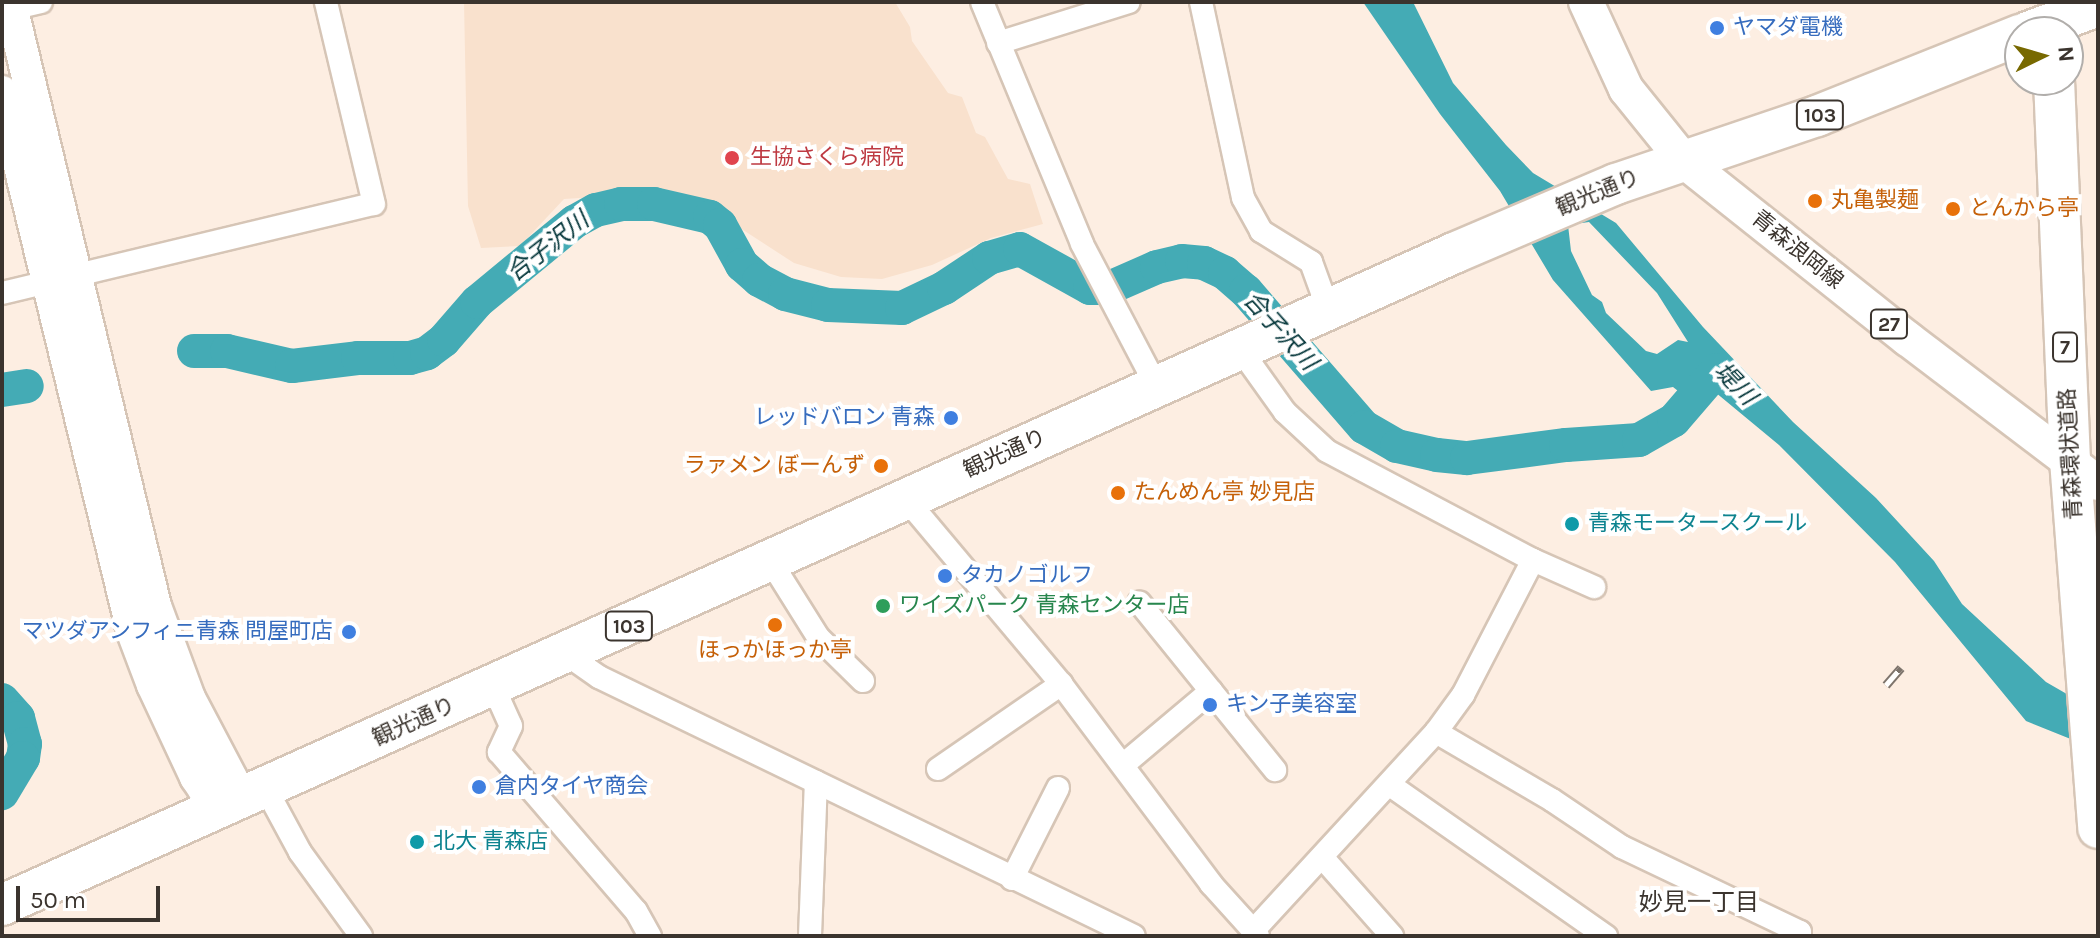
<!DOCTYPE html>
<meta charset="utf-8">
<style>
body{margin:0}
#map{position:relative;width:2100px;height:938px;overflow:hidden;background:#fdeee2;font-family:Karla,"Noto Sans JP",sans-serif}
div>[style]{position:absolute}
[style*='--x']{left:calc(var(--x)*1px);top:calc(var(--y)*1px);width:calc(var(--w)*1px);rotate:calc(var(--a)*1deg)}
.built>*{inset:0;background:#f9e1cd}
.water>*{inset:0;background:#44abb5}
.river>*{height:34px;margin:-17px;padding:0 17px;transform-origin:17px;border-radius:17px;background:#44abb5}
.roads{filter:drop-shadow(2px 0 #d6c5b6) drop-shadow(-2px 0 #d6c5b6) drop-shadow(0 2px #d6c5b6) drop-shadow(0 -2px #d6c5b6)}
.street>*{height:22px;margin:-11px;padding:0 11px;transform-origin:11px;border-radius:11px;background:#fff}
.secondary>*{height:32px;margin:-16px;padding:0 16px;transform-origin:16px;border-radius:16px;background:#fff}
.primary>*{height:34px;margin:-17px;padding:0 17px;transform-origin:17px;border-radius:17px;background:#fff}
.highway>*{height:40px;margin:-20px;padding:0 20px;transform-origin:20px;border-radius:20px;background:#fff}
.rail>*{height:9px;margin-top:-4.5px;transform-origin:0;background:repeating-linear-gradient(90deg,#fff 0 18px,#7d746c 0 36px);box-sizing:border-box;border-block:2px solid #7d746c}
.dots>*{width:22px;height:22px;translate:-50% -50%;box-sizing:border-box;border:4px solid #fff;border-radius:50%}
span{translate:-50% -50%;white-space:nowrap;text-align:center;line-height:1.15;-webkit-text-stroke:8px #fff;paint-order:stroke}
.shield-label span{padding:2px 6px;background:#fff;border:2px solid;border-radius:6px;-webkit-text-stroke-width:0}
.shield-label{font-size:20px;color:#3b342e;font-weight:700}
.shop-label{font-size:22px;color:#366cbe}
.left{translate:0 -50%;text-align:left}
.right{translate:-100% -50%;text-align:right}
.health-label{font-size:22px;color:#be3a42}
.street-label{font-size:22px;color:#3b342e}
.food-label{font-size:22px;color:#c56008}
.culture-label{font-size:22px;color:#0d838f}
.leisure-label{font-size:22px;color:#27864d}
.water-label{font-size:24px;color:#003337;font-style:italic}
.neighbourhood-label{font-size:24px;color:#3b342e}
.frame{position:absolute;inset:0;border:4px solid #3b342e;pointer-events:none}
.north{position:absolute;left:2004px;top:16px;width:80px;height:80px;box-sizing:border-box;background:#fff;border:2px solid #b1aeab;border-radius:50%;rotate:85deg;font-size:22px;font-weight:700;line-height:32px;text-align:center;color:#3b342e}
.north::after{content:'';display:block;margin:auto;width:28px;height:36px;background:#786900;clip-path:polygon(50% 0,100% 100%,50% 72%,0 100%)}
.scale{position:absolute;left:16px;top:886px;width:144px;height:36px;box-sizing:border-box;border:4px solid #3b342e;border-top:0;padding-left:10px;font-size:24px;line-height:28px;white-space:nowrap;color:#3b342e;-webkit-text-stroke:6px #fff;paint-order:stroke}
</style>
<div id="map">
<div class="built">
<i style="clip-path:polygon(464px 2px,895px 2px,910px 27px,912px 41px,948px 93px,962px 97px,976px 133px,985px 137px,1008px 179px,1030px 184px,1043px 224px,991px 238px,932px 265px,882px 279px,841px 277px,794px 263px,723px 217px,695px 205px,626px 195px,564px 199px,520px 246px,481px 248px,468px 206px)"></i>
</div>
<div class="water">
<i style="clip-path:polygon(evenodd,1363px 2px,1413px 2px,1453px 83px,1506px 145px,1533px 173px,1616px 223px,1703px 327px,1793px 422px,1876px 498px,1934px 561px,1962px 604px,2046px 682px,2098px 712px,2098px 750px,2026px 721px,1895px 562px,1779px 445px,1715px 392px,1692px 402px,1673px 387px,1651px 391px,1553px 280px,1500px 191px,1440px 114px,1363px 2px,1589px 222px,1657px 293px,1688px 342px,1678px 340px,1657px 354px,1646px 351px,1606px 313px,1602px 302px,1592px 295px,1571px 251px,1568px 225px,1589px 222px)"></i>
</div>
<div class="river">
<i style="--x:194;--y:351;--w:33;--a:0"></i>
<i style="--x:227;--y:351;--w:67;--a:13"></i>
<i style="--x:292;--y:366;--w:66;--a:-6.9"></i>
<i style="--x:358;--y:358;--w:52;--a:0"></i>
<i style="--x:410;--y:358;--w:18;--a:-16"></i>
<i style="--x:427;--y:353;--w:21;--a:-37"></i>
<i style="--x:444;--y:340;--w:50;--a:-49"></i>
<i style="--x:477;--y:302;--w:126;--a:-39.5"></i>
<i style="--x:574;--y:222;--w:25;--a:-29"></i>
<i style="--x:596;--y:210;--w:26;--a:-13"></i>
<i style="--x:621;--y:204;--w:33;--a:0"></i>
<i style="--x:654;--y:204;--w:57;--a:13.1"></i>
<i style="--x:710;--y:217;--w:13;--a:39"></i>
<i style="--x:720;--y:225;--w:46;--a:61.2"></i>
<i style="--x:742;--y:265;--w:23;--a:41"></i>
<i style="--x:759;--y:280;--w:30;--a:28"></i>
<i style="--x:785;--y:294;--w:44;--a:14.3"></i>
<i style="--x:828;--y:305;--w:74;--a:2.3"></i>
<i style="--x:902;--y:308;--w:47;--a:-25.5"></i>
<i style="--x:944;--y:288;--w:54;--a:-33.7"></i>
<i style="--x:989;--y:258;--w:32;--a:-16"></i>
<i style="--x:1020;--y:249;--w:80;--a:29.1"></i>
<i style="--x:1090;--y:288;--w:19;--a:0"></i>
<i style="--x:1109;--y:288;--w:52;--a:-23.6"></i>
<i style="--x:1157;--y:267;--w:26;--a:-13"></i>
<i style="--x:1182;--y:261;--w:22;--a:5"></i>
<i style="--x:1204;--y:263;--w:23;--a:25"></i>
<i style="--x:1225;--y:273;--w:28;--a:41"></i>
<i style="--x:1246;--y:291;--w:180;--a:49.1"></i>
<i style="--x:1364;--y:427;--w:38;--a:30"></i>
<i style="--x:1397;--y:446;--w:41;--a:12.7"></i>
<i style="--x:1437;--y:455;--w:30;--a:6"></i>
<i style="--x:1467;--y:458;--w:100;--a:-7.5"></i>
<i style="--x:1566;--y:445;--w:73;--a:-3.9"></i>
<i style="--x:1639;--y:440;--w:40;--a:-29.7"></i>
<i style="--x:1674;--y:420;--w:66;--a:-49.3"></i>
<i style="--x:2;--y:390;--w:25;--a:-9"></i>
<i style="--x:2;--y:700;--w:24;--a:48"></i>
<i style="--x:18;--y:718;--w:27;--a:75"></i>
<i style="--x:25;--y:744;--w:14;--a:98"></i>
<i style="--x:23;--y:758;--w:41;--a:121"></i>
</div>
<div class="roads">
<div class="street">
<i style="--x:982;--y:2;--w:262;--a:67.5"></i>
<i style="--x:1082;--y:244;--w:159;--a:62.3"></i>
<i style="--x:1201;--y:2;--w:200;--a:77.9"></i>
<i style="--x:1243;--y:198;--w:38;--a:61"></i>
<i style="--x:1261;--y:231;--w:59;--a:31.8"></i>
<i style="--x:1311;--y:262;--w:50;--a:70.1"></i>
<i style="--x:2;--y:11;--w:40;--a:-13"></i>
<i style="--x:998;--y:43;--w:137;--a:-17.4"></i>
<i style="--x:2;--y:293;--w:382;--a:-13.5"></i>
<i style="--x:374;--y:204;--w:208;--a:-103.4"></i>
<i style="--x:1240;--y:349;--w:77;--a:54.5"></i>
<i style="--x:1285;--y:412;--w:57;--a:42.9"></i>
<i style="--x:1327;--y:451;--w:233;--a:27.9"></i>
<i style="--x:1533;--y:560;--w:67;--a:23.9"></i>
<i style="--x:906;--y:499;--w:241;--a:50"></i>
<i style="--x:1061;--y:684;--w:250;--a:53.1"></i>
<i style="--x:1211;--y:884;--w:70;--a:47.9"></i>
<i style="--x:771;--y:562;--w:89;--a:57.9"></i>
<i style="--x:818;--y:637;--w:63;--a:44.4"></i>
<i style="--x:566;--y:654;--w:40;--a:34.9"></i>
<i style="--x:599;--y:677;--w:594;--a:25.83"></i>
<i style="--x:493;--y:686;--w:44;--a:65.8"></i>
<i style="--x:511;--y:726;--w:29;--a:115"></i>
<i style="--x:499;--y:752;--w:210;--a:49.3"></i>
<i style="--x:636;--y:911;--w:29;--a:61"></i>
<i style="--x:1211;--y:691;--w:102;--a:51"></i>
<i style="--x:1436;--y:732;--w:134;--a:30.4"></i>
<i style="--x:1552;--y:800;--w:84;--a:33.9"></i>
<i style="--x:1622;--y:847;--w:197;--a:25.5"></i>
<i style="--x:1800;--y:932;--w:4;--a:90"></i>
<i style="--x:1123;--y:765;--w:115;--a:-40.1"></i>
<i style="--x:1211;--y:691;--w:114;--a:-129"></i>
<i style="--x:938;--y:769;--w:150;--a:-34.6"></i>
<i style="--x:1390;--y:785;--w:264;--a:35"></i>
<i style="--x:266;--y:789;--w:72;--a:61.6"></i>
<i style="--x:300;--y:852;--w:104;--a:54"></i>
<i style="--x:1322;--y:857;--w:106;--a:48.5"></i>
<i style="--x:1012;--y:879;--w:102;--a:-63.2"></i>
<i style="--x:1253;--y:931;--w:270;--a:-47.4"></i>
<i style="--x:1436;--y:732;--w:46;--a:-53.9"></i>
<i style="--x:1463;--y:695;--w:152;--a:-62.6"></i>
<i style="--x:810;--y:936;--w:154;--a:-87.8"></i>
</div>
<div class="secondary">
<i style="--x:2;--y:92;--w:556;--a:76.36"></i>
<i style="--x:133;--y:632;--w:57;--a:69.3"></i>
<i style="--x:153;--y:685;--w:102;--a:64.9"></i>
<i style="--x:196;--y:777;--w:14;--a:56"></i>
<i style="--x:204;--y:789;--w:29;--a:38"></i>
<i style="--x:227;--y:807;--w:29;--a:-82"></i>
<i style="--x:231;--y:778;--w:90;--a:-117.7"></i>
<i style="--x:189;--y:698;--w:98;--a:-110.3"></i>
<i style="--x:155;--y:606;--w:621;--a:-103.5"></i>
</div>
<div class="primary">
<i style="--x:1586;--y:2;--w:96;--a:65.3"></i>
<i style="--x:1626;--y:89;--w:92;--a:51.1"></i>
<i style="--x:1684;--y:161;--w:286;--a:38.5"></i>
<i style="--x:1908;--y:339;--w:238;--a:37.2"></i>
</div>
<div class="highway">
<i style="--x:2028;--y:32;--w:75;--a:-20.4"></i>
<i style="--x:2054;--y:80;--w:380;--a:87.6"></i>
<i style="--x:2070;--y:460;--w:369;--a:85.6"></i>
<i style="--x:2;--y:905;--w:1592;--a:-24.18"></i>
<i style="--x:1454;--y:253;--w:176;--a:-23.1"></i>
<i style="--x:1616;--y:184;--w:212;--a:-18.7"></i>
<i style="--x:1817;--y:116;--w:219;--a:-21.8"></i>
</div>
</div>
<div class="rail">
<i style="--x:1886;--y:685;--w:23;--a:-49"></i>
</div>
<div class="dots">
<i style="left:1717px;top:28px;background:#3f7fe0"></i>
<i style="left:732px;top:158px;background:#e0444e"></i>
<i style="left:1815px;top:201px;background:#e8710a"></i>
<i style="left:1953px;top:209px;background:#e8710a"></i>
<i style="left:951px;top:418px;background:#3f7fe0"></i>
<i style="left:881px;top:466px;background:#e8710a"></i>
<i style="left:1118px;top:493px;background:#e8710a"></i>
<i style="left:1572px;top:524px;background:#0f9aa8"></i>
<i style="left:945px;top:576px;background:#3f7fe0"></i>
<i style="left:883px;top:606px;background:#2e9e5b"></i>
<i style="left:775px;top:625px;background:#e8710a"></i>
<i style="left:349px;top:632px;background:#3f7fe0"></i>
<i style="left:1210px;top:705px;background:#3f7fe0"></i>
<i style="left:479px;top:787px;background:#3f7fe0"></i>
<i style="left:417px;top:842px;background:#0f9aa8"></i>
</div>
<div class="shield-label">
<span style="left:1820px;top:115px">103</span>
<span style="left:1889px;top:324px">27</span>
<span style="left:2065px;top:347px">7</span>
<span style="left:629px;top:626px">103</span>
</div>
<div class="shop-label">
<span class="left" style="left:1733px;top:28px">ヤマダ電機</span>
<span class="right" style="left:935px;top:418px">レッドバロン 青森</span>
<span class="left" style="left:961px;top:576px">タカノゴルフ</span>
<span class="right" style="left:333px;top:632px">マツダアンフィニ青森 問屋町店</span>
<span class="left" style="left:1226px;top:705px">キン子美容室</span>
<span class="left" style="left:495px;top:787px">倉内タイヤ商会</span>
</div>
<div class="health-label">
<span class="left" style="left:750px;top:158px">生協さくら病院</span>
</div>
<div class="street-label">
<span style="left:1598px;top:193px;rotate:-22deg">観光通り</span>
<span style="left:1797px;top:250px;rotate:39deg">青森浪岡線</span>
<span style="left:1005px;top:454px;rotate:-24deg">観光通り</span>
<span style="left:2071px;top:454px;rotate:-93deg">青森環状道路</span>
<span style="left:414px;top:722px;rotate:-24deg">観光通り</span>
</div>
<div class="food-label">
<span class="left" style="left:1831px;top:201px">丸亀製麺</span>
<span class="left" style="left:1969px;top:209px">とんから亭</span>
<span class="right" style="left:865px;top:466px">ラァメン ぼーんず</span>
<span class="left" style="left:1134px;top:493px">たんめん亭 妙見店</span>
<span style="left:775px;top:651px">ほっかほっか亭</span>
</div>
<div class="culture-label">
<span class="left" style="left:1588px;top:524px">青森モータースクール</span>
<span class="left" style="left:433px;top:842px">北大 青森店</span>
</div>
<div class="leisure-label">
<span class="left" style="left:899px;top:606px">ワイズパーク 青森センター店</span>
</div>
<div class="water-label">
<span style="left:548px;top:247px;rotate:-38deg">合子沢川</span>
<span style="left:1280px;top:331px;rotate:48deg">合子沢川</span>
<span style="left:1735px;top:384px;rotate:46deg">堤川</span>
</div>
<div class="neighbourhood-label">
<span style="left:1699px;top:903px">妙見一丁目</span>
</div>
<div class="frame"></div>
<div class="north">N</div>
<div class="scale">50 m</div>
</div>
